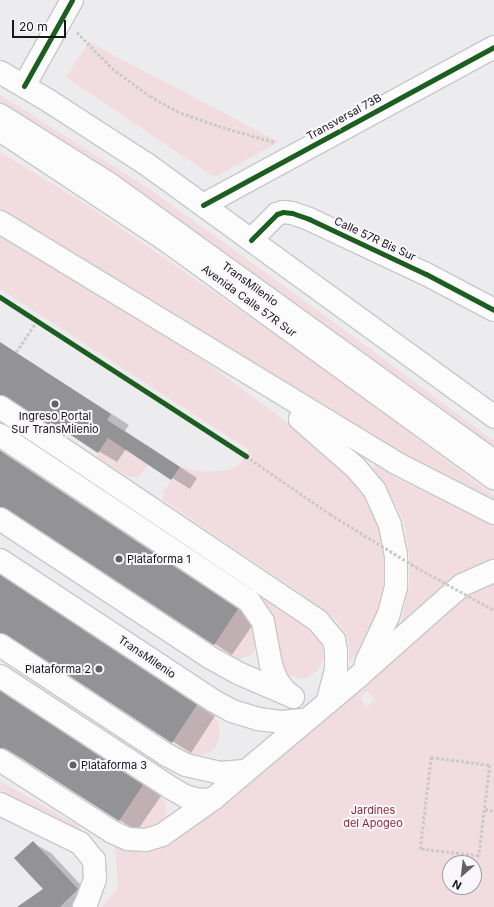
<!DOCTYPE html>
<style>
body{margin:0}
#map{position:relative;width:494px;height:907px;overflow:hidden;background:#ecebee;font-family:Inter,sans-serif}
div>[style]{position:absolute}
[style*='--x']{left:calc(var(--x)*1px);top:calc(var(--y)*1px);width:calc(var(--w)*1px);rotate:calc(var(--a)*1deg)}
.green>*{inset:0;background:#f1dde0}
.shadow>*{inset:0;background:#0003}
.building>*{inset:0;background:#939395}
.path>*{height:2.5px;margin-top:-1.25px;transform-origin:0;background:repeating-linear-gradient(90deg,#cacaca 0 3px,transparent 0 5px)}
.roads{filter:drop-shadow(1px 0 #c8c8ca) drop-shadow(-1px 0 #c8c8ca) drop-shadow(0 1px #c8c8ca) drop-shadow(0 -1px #c8c8ca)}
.minor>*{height:22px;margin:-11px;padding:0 11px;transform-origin:11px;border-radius:11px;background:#fcfcfc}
.highway>*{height:22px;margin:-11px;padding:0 11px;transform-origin:11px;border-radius:11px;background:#fcfcfc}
.path-bridge>*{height:2.5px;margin-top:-1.25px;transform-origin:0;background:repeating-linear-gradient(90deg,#cacaca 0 3px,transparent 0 5px)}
.cycleway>*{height:5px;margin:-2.5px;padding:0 2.5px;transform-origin:2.5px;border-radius:2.5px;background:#1b5e20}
.dots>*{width:11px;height:11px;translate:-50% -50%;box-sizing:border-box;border:2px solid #f9f7fc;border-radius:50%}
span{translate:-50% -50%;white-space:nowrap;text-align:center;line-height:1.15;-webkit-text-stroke:4px #f9f7fc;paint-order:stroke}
.street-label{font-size:11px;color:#171618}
.poi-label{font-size:11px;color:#171618}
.left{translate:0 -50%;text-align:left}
.right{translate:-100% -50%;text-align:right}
.park-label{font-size:11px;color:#902a3c}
.north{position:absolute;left:442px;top:855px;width:40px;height:40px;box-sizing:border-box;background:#f9f7fc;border:1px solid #9f9da1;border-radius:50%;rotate:208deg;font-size:11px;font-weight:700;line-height:16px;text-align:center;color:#171618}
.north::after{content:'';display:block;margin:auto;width:14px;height:18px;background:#626163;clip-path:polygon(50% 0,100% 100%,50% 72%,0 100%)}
.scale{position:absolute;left:12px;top:20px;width:54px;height:18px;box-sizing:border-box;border:2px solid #171618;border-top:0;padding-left:5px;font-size:12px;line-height:14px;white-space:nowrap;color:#171618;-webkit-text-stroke:3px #f9f7fc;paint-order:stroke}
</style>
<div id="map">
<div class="green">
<i style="clip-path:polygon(89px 42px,279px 142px,214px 177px,66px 77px)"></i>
<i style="clip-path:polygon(0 95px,151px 190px,339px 326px,494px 441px,494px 453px,0 107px)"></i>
<i style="clip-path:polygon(0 152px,90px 207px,318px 364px,494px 496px,494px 503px,404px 456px,0 212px)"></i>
<i style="clip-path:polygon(0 232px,171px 339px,214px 368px,345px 466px,370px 502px,386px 542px,390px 579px,370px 641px,349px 662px,349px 643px,343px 628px,336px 620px,293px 588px,163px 500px,163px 492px,180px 467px,204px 472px,229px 470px,239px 465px,249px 450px,0 289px)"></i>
<i style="clip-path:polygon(108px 438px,148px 465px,138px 477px,128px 477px,96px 457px)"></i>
<i style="clip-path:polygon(376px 465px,400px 480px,494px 526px,494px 561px,400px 630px,409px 586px,409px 553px,404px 522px,392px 497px,372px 471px)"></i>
<i style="clip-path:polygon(evenodd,494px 580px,494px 907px,102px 907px,118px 888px,115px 845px,167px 842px,197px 825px,280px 759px,450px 605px,479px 585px,494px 580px,367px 691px,375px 700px,366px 707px,360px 698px,367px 691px,494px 580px,450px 863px,474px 863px,474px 887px,450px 887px,450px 863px)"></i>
<i style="clip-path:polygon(245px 584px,294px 616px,317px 634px,322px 645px,324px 659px,316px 672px,304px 679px,289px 676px,278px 662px)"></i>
<i style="clip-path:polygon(238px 610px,251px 618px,260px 643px,251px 655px,237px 660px,230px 659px,212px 648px)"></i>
<i style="clip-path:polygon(197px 706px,215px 718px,219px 724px,220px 732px,216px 746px,211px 752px,197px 756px,190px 755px,171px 744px)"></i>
<i style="clip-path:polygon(0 781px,80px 827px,76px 834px,0 796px)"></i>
<i style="clip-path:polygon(144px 784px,161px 797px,165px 803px,167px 810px,163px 825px,144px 835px,118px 823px)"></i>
</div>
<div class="shadow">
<i style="clip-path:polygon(0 343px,129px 425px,125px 431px,197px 478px,190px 489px,126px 449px,117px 462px,1px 394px)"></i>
<i style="clip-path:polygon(0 450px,256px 620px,232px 655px,23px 518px,16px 517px,0 508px)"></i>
<i style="clip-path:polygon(0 574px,215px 716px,191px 753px,23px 644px,17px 643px,0 633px)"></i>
<i style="clip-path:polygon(0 686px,6px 690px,11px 698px,161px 796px,137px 831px,23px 759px,0 747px)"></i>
<i style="clip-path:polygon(33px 843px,51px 853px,95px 900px,88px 907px,18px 907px,45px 889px)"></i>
</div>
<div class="building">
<i style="clip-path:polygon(0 342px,111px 414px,107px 420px,180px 467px,171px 480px,108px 438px,98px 453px,51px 422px,49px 425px,7px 397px,0 395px)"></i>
<i style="clip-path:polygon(0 451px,238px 609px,214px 645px,7px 509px,0 507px)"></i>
<i style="clip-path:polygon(0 575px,197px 705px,172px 743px,7px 635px,0 633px)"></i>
<i style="clip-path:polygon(0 691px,143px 785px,119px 821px,7px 749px,0 748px)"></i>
<i style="clip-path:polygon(33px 841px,78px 889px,60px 907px,17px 907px,43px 889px,14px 858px)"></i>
</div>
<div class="path">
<i style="--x:77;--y:32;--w:50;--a:45.8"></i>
<i style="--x:112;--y:68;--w:47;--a:36.4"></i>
<i style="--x:150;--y:96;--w:35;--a:29"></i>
<i style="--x:181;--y:113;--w:39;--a:19"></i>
<i style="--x:218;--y:126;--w:59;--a:15.7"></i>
<i style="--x:16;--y:352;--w:37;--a:-56"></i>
<i style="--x:431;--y:757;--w:60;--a:7.7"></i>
<i style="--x:490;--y:765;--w:92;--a:96.9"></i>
<i style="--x:479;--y:856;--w:59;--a:-173.2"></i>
<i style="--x:420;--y:849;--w:93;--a:-83.2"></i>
<i style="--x:485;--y:809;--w:9;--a:13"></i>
</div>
<div class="roads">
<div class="minor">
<i style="--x:24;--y:86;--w:98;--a:-60.8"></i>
<i style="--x:0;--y:115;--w:128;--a:32.2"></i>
<i style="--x:108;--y:183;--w:476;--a:35.8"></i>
<i style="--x:203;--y:205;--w:331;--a:-28.5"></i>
<i style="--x:0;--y:222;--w:464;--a:31.3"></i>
<i style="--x:396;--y:463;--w:110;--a:27"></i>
<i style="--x:251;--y:240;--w:37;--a:-45"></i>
<i style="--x:277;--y:214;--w:6;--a:-18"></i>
<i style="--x:283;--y:212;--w:9;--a:6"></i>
<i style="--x:292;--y:213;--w:18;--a:19"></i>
<i style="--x:309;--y:219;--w:129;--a:25.2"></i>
<i style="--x:426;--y:274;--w:77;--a:27.9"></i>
<i style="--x:0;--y:407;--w:383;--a:33.9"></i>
<i style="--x:318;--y:621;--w:25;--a:50"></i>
<i style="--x:334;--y:640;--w:10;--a:79"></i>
<i style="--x:336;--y:650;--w:20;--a:90"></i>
<i style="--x:336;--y:670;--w:34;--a:105"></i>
<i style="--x:300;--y:419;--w:74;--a:41.2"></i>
<i style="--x:356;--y:468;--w:30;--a:50"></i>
<i style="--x:375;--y:491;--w:37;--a:66"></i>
<i style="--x:390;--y:525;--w:31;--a:79"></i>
<i style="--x:396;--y:555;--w:32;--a:90"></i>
<i style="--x:396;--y:587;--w:30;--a:105"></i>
<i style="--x:388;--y:616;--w:52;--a:115.1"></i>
<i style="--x:0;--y:435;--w:299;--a:33.7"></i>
<i style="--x:249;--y:601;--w:25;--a:56"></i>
<i style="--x:263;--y:622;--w:44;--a:79.5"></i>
<i style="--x:271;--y:665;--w:15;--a:70"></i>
<i style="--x:276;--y:679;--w:15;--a:53"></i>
<i style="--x:285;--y:691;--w:10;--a:37"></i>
<i style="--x:0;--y:519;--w:250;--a:33.4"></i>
<i style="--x:209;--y:657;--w:33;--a:29"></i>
<i style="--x:238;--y:673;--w:56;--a:23.3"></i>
<i style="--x:0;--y:560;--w:256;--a:33.4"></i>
<i style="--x:214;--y:701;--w:21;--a:29"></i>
<i style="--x:232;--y:711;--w:27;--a:17"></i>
<i style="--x:258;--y:719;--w:23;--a:7"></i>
<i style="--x:281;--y:722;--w:25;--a:-5"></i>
<i style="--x:0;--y:645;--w:200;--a:33.4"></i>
<i style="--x:167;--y:755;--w:21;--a:28"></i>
<i style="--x:186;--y:765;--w:36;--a:13"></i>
<i style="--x:221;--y:773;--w:25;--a:-5"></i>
<i style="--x:0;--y:676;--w:204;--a:33.2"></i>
<i style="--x:171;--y:788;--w:16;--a:30"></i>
<i style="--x:185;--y:796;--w:15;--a:16"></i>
<i style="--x:199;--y:800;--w:14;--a:-4"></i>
<i style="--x:0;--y:760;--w:133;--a:32.7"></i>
<i style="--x:112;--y:832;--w:17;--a:24"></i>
<i style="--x:128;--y:839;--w:18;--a:3"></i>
<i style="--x:146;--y:840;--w:17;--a:-17"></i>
<i style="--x:162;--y:835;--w:62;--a:-35.2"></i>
<i style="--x:213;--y:799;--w:192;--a:-40.1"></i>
<i style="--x:360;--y:675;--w:116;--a:-41.5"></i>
<i style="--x:447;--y:598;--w:20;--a:-41"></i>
<i style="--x:462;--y:585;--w:35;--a:-24"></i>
<i style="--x:0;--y:804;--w:89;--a:26"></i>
<i style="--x:80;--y:843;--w:22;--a:51"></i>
<i style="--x:94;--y:860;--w:19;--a:87"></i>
<i style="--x:95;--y:879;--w:27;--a:110"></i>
<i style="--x:86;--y:904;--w:4;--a:124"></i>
</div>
<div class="highway">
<i style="--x:0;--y:72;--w:57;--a:30.6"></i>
<i style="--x:49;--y:101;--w:114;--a:32.9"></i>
<i style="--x:145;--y:163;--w:432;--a:36"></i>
<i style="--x:0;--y:130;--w:204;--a:33.6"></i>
<i style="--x:170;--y:243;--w:400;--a:36"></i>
</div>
</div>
<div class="path-bridge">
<i style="--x:246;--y:456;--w:102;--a:34.6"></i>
<i style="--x:330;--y:514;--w:101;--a:31.6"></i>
<i style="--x:416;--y:567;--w:89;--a:28.9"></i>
</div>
<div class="cycleway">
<i style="--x:24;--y:86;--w:98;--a:-60.8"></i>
<i style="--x:203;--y:205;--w:331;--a:-28.5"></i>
<i style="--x:251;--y:240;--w:37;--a:-45"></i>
<i style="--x:277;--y:214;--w:6;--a:-18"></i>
<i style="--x:283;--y:212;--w:9;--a:6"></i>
<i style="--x:292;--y:213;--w:18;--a:19"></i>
<i style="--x:309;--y:219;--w:129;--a:25.2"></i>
<i style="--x:426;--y:274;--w:77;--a:27.9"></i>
<i style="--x:0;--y:297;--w:293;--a:32.9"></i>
</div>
<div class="dots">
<i style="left:55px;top:404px;background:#626163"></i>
<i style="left:119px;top:559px;background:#626163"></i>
<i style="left:99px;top:669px;background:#626163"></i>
<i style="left:73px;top:765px;background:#626163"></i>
</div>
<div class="street-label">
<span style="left:344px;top:117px;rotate:-29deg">Transversal 73B</span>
<span style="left:375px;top:239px;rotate:25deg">Calle 57R Bis Sur</span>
<span style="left:250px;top:284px;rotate:36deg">TransMilenio</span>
<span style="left:249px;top:301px;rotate:36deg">Avenida Calle 57R Sur</span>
<span style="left:147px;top:657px;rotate:34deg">TransMilenio</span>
</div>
<div class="poi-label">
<span style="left:55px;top:423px">Ingreso Portal<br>Sur TransMilenio</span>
<span class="left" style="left:127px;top:559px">Plataforma 1</span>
<span class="right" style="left:91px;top:669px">Plataforma 2</span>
<span class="left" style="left:81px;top:765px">Plataforma 3</span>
</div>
<div class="park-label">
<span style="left:373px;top:817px">Jardines<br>del Apogeo</span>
</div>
<div class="north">N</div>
<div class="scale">20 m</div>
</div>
